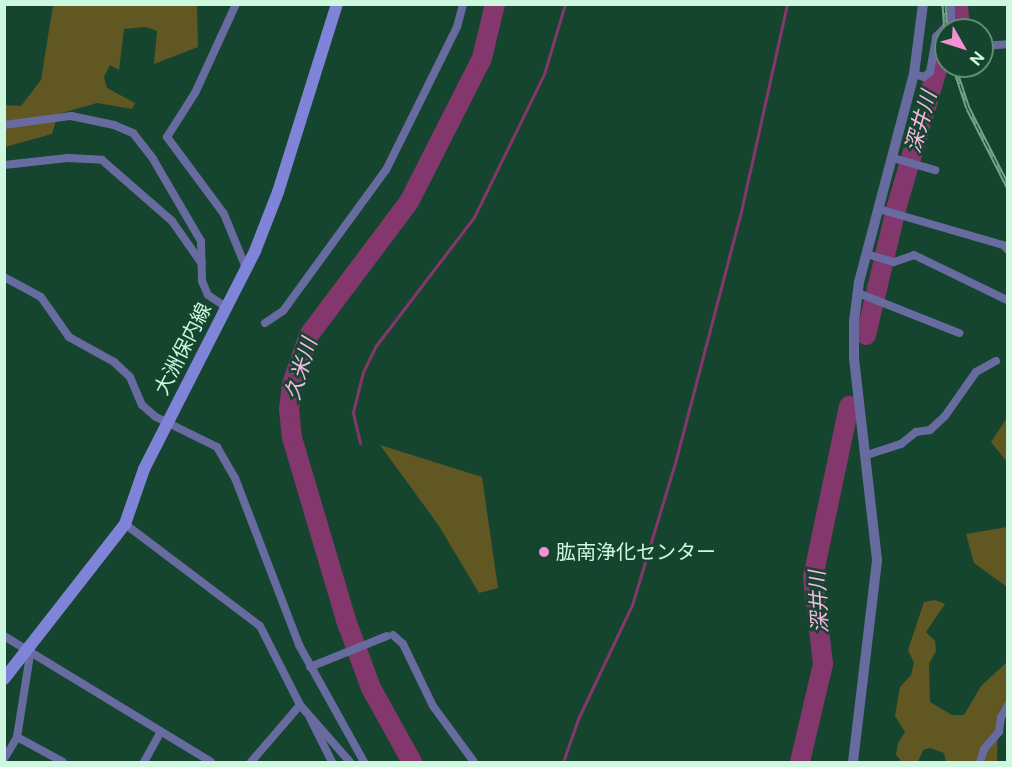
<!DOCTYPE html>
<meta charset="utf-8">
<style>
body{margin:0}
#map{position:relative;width:1012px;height:767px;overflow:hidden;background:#15452f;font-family:"Public Sans","Noto Sans JP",sans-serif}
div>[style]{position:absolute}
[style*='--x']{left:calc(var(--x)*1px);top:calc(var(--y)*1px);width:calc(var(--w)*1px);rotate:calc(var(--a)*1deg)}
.green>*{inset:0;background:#605722}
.stream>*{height:3px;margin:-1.5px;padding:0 1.5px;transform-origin:1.5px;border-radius:1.5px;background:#84376d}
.river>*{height:20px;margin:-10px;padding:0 10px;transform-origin:10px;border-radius:10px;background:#84376d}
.minor>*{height:8px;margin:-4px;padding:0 4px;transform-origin:4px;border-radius:4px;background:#676ba0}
.tertiary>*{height:10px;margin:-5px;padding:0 5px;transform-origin:5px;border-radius:5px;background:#676ba0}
.secondary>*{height:12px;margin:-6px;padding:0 6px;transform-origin:6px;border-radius:6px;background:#8084d9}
.rail>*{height:5px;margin-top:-2.5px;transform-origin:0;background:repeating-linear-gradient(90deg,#15452f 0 9px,#75a28b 0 18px);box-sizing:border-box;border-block:2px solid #75a28b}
.dots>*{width:16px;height:16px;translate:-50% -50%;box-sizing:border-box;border:3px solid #15452f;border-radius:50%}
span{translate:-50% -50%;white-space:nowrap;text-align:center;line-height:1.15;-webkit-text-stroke:5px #15452f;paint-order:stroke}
.street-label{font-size:20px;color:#cdf7df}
.poi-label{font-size:20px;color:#cdf7df}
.left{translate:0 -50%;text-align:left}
.water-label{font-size:21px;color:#f9b7e2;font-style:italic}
.frame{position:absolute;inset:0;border:6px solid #cdf7df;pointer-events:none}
.north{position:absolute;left:934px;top:18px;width:60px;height:60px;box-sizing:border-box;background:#15452f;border:2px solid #5f8c75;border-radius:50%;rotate:129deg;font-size:16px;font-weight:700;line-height:24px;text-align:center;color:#cdf7df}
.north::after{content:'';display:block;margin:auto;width:21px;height:27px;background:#f491d4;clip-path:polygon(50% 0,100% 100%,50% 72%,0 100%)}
</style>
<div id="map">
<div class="green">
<i style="clip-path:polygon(53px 5px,197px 5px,198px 47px,154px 64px,157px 31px,146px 27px,124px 29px,119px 70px,110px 65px,104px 77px,107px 88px,135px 103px,132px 109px,97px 103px,58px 114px,52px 134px,5px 147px,5px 105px,21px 106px,41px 80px)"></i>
<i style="clip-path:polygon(1007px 418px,1007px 462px,991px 442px)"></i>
<i style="clip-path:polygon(380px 445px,482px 477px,498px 588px,479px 593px,439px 526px)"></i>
<i style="clip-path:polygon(1007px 527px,1008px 527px,1007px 587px,974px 563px,966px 534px)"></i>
<i style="clip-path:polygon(935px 600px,945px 604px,926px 632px,935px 641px,936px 651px,929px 664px,930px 702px,952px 715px,964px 715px,981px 686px,1007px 662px,1007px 701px,998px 713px,997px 762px,946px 762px,944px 753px,930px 748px,923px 750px,918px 762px,902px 762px,896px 755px,898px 743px,905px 732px,895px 716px,900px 687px,911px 675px,914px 663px,908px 650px,924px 602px)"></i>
</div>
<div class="stream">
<i style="--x:360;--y:443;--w:32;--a:-103"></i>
<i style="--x:353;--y:412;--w:41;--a:-76"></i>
<i style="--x:363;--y:372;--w:28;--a:-64"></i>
<i style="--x:375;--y:347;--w:163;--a:-52.7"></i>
<i style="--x:474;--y:217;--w:159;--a:-63.9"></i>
<i style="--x:544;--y:74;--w:73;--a:-73.3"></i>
<i style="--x:563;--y:762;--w:46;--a:-70.8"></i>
<i style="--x:578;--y:719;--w:126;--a:-64.7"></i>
<i style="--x:632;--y:605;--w:148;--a:-73.2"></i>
<i style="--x:675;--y:463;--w:255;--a:-75.3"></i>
<i style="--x:740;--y:216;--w:217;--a:-77.5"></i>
</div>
<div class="river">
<i style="--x:958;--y:4;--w:26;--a:86"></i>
<i style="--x:866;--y:335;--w:130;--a:-76.6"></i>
<i style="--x:896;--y:209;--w:159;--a:-73.6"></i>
<i style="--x:941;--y:56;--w:6;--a:-39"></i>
<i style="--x:412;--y:762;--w:85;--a:-119"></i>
<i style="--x:371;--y:688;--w:72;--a:-110.2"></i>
<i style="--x:346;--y:620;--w:190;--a:-106.5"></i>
<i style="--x:292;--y:438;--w:29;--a:-96"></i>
<i style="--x:289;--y:409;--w:25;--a:-83"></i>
<i style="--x:292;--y:384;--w:52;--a:-70.9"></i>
<i style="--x:309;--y:335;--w:166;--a:-53.1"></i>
<i style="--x:409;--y:202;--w:161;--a:-63.1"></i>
<i style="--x:482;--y:58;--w:56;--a:-76.5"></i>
<i style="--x:800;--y:762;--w:101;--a:-76.8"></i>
<i style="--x:823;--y:664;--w:88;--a:-96.6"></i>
<i style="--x:813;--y:577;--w:175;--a:-78.1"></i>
</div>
<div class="minor">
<i style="--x:236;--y:4;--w:98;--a:114.7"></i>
<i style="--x:195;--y:93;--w:52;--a:122.5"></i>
<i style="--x:167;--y:137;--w:96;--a:53.5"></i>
<i style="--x:224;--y:214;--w:58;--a:67.8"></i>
<i style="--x:982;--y:46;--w:26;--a:-4"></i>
<i style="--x:914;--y:74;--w:10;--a:17"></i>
<i style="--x:924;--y:77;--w:8;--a:-40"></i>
<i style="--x:930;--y:72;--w:36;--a:-80"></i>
<i style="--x:936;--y:37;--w:22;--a:-47"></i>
<i style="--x:951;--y:21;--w:17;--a:-90"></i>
<i style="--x:4;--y:125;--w:68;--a:-7.7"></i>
<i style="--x:71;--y:116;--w:44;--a:11.8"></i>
<i style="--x:114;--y:125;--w:21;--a:23"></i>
<i style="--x:133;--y:133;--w:33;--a:52"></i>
<i style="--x:153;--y:159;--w:95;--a:59.7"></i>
<i style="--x:201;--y:241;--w:40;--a:88.6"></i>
<i style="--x:202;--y:281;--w:15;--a:67"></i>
<i style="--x:208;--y:295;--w:22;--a:34"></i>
<i style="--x:893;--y:158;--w:44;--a:15.9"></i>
<i style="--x:4;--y:165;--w:64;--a:-6.2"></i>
<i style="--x:68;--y:158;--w:34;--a:3"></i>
<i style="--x:102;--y:160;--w:93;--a:41.1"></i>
<i style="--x:172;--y:221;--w:52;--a:55.1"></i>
<i style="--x:879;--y:209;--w:129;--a:16.2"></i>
<i style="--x:1003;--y:245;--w:7;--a:45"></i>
<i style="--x:867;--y:254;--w:28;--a:17"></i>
<i style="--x:894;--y:262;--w:21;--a:-19"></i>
<i style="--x:914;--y:255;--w:103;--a:25.8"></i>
<i style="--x:4;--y:277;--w:42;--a:28.4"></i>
<i style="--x:41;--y:297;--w:49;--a:55"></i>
<i style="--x:69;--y:337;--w:51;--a:29.1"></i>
<i style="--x:114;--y:362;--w:22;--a:43"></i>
<i style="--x:130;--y:377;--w:30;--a:67"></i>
<i style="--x:142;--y:405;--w:18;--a:41"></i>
<i style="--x:156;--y:417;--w:68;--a:26.2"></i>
<i style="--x:217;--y:447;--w:36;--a:60"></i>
<i style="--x:235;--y:478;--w:179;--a:69"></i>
<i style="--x:299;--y:645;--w:134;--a:60.9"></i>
<i style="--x:858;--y:293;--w:109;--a:21.6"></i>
<i style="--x:265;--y:323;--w:22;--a:-34"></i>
<i style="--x:283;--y:311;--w:175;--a:-53.9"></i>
<i style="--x:386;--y:170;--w:160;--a:-63.6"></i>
<i style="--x:457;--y:27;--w:24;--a:-75"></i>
<i style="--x:867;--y:455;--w:36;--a:-18"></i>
<i style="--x:901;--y:444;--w:19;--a:-39"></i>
<i style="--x:916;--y:432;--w:14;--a:-8"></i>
<i style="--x:930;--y:430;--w:21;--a:-43"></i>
<i style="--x:945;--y:416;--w:54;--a:-54.8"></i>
<i style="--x:976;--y:372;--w:23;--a:-29"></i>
<i style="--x:125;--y:524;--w:169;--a:37.1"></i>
<i style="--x:260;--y:626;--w:89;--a:63.1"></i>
<i style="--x:300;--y:705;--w:76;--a:48.7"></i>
<i style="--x:393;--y:635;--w:13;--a:42"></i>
<i style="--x:403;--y:644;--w:69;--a:64.2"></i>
<i style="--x:433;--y:706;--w:69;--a:53.8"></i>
<i style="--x:4;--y:636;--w:242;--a:31.3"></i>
<i style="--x:310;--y:667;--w:83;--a:-21.9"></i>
<i style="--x:310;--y:718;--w:49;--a:63.4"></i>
<i style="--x:17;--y:737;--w:52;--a:28.5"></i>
<i style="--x:4;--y:759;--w:26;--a:-59"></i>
<i style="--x:17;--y:737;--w:89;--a:-81"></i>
<i style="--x:144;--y:762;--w:35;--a:-61"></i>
<i style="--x:251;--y:762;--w:75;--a:-49.3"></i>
<i style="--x:980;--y:762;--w:14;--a:-73"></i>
<i style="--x:984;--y:749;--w:23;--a:-49"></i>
<i style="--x:999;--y:732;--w:15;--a:-82"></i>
<i style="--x:1001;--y:717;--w:14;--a:-60"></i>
</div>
<div class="tertiary">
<i style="--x:853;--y:762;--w:203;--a:-83.2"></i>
<i style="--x:877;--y:560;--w:204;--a:-96.5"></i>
<i style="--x:854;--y:357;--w:35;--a:-90"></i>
<i style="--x:854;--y:322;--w:40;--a:-82.9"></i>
<i style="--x:859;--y:282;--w:215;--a:-75.2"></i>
<i style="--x:914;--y:74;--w:71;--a:-82.7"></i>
</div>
<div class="secondary">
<i style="--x:4;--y:679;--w:197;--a:-52"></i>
<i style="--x:125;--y:524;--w:58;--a:-70.9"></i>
<i style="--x:144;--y:469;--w:245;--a:-63"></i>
<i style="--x:255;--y:251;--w:63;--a:-68.7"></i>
<i style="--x:278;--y:192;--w:197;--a:-72.6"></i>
</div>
<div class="rail">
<i style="--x:944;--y:4;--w:28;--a:86"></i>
<i style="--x:954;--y:66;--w:44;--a:71.6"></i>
<i style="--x:968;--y:108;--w:88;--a:62.9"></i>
</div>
<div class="dots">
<i style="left:544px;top:552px;background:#f491d4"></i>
</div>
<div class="street-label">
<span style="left:183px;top:349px;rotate:-63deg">大洲保内線</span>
</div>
<div class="poi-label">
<span class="left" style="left:556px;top:552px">肱南浄化センター</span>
</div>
<div class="water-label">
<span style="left:921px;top:122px;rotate:-74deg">深井川</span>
<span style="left:301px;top:369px;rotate:-73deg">久米川</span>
<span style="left:819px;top:602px;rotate:-93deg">深井川</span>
</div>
<div class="frame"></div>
<div class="north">N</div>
</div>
